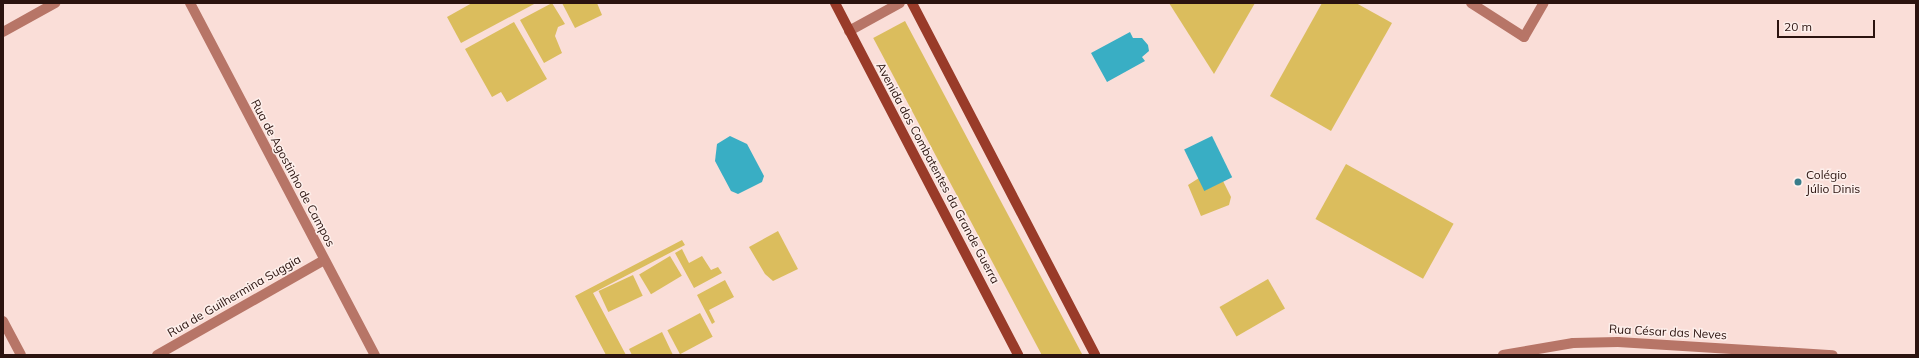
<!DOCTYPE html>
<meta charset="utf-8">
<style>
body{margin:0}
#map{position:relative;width:1919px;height:358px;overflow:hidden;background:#faded8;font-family:Mulish,sans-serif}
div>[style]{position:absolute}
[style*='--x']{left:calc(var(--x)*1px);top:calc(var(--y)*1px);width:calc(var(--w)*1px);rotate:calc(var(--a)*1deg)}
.green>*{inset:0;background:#dbbd5d;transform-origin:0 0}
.water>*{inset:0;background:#39aec4;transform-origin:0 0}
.pedestrian>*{height:10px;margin:-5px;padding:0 5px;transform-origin:5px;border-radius:5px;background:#b77567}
.minor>*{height:10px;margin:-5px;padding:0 5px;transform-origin:5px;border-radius:5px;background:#b77567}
.tertiary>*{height:10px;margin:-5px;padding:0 5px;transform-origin:5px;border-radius:5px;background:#b77567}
.secondary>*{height:10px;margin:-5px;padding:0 5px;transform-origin:5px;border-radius:5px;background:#993b29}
.dots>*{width:11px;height:11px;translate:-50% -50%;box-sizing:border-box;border:2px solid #fdefeb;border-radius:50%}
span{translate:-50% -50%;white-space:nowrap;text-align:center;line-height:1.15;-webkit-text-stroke:3px #fdefeb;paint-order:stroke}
.street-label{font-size:12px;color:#2b130f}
.poi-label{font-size:12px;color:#2b130f}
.left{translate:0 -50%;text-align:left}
.frame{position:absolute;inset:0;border:4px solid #2b130f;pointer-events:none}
.scale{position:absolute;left:1777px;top:20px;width:98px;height:18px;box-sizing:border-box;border:2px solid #2b130f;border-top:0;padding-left:5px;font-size:12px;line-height:14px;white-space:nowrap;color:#2b130f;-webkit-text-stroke:3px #fdefeb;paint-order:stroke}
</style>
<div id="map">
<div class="green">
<i style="clip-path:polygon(472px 3px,536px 3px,461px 43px,447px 17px)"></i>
<i style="clip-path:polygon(552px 3px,565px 24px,558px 27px,555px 36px,562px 53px,544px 63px,520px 20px)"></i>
<i style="clip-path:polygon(562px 3px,597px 3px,602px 15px,575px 28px)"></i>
<i style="clip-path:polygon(1169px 3px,1255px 3px,1214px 74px)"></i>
<i style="clip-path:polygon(1322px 3px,1356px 3px,1392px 23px,1331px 131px,1270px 96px)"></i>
<i style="left:905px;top:21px;width:378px;height:36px;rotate:62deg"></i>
<i style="clip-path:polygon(514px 22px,547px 79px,507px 102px,501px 92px,492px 97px,465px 49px)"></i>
<i style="left:1346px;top:164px;width:123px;height:63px;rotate:29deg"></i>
<i style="clip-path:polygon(1199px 178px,1205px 190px,1223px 181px,1231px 197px,1229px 205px,1201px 216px,1188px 185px)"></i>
<i style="clip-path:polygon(778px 231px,798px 269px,773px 281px,765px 274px,749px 247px)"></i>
<i style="clip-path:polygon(682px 240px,685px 245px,593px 293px,626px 355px,606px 355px,575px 296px)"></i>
<i style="clip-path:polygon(682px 249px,689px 263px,702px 256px,711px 270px,718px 267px,722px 273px,694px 288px,675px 253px)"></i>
<i style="left:670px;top:256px;width:23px;height:36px;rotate:59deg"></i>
<i style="left:633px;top:275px;width:23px;height:38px;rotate:65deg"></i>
<i style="left:1268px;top:279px;width:34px;height:56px;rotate:60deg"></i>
<i style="clip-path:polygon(725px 280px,734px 297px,709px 310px,715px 322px,712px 324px,697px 295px)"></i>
<i style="left:700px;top:313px;width:27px;height:37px;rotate:62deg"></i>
<i style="clip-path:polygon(662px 332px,673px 355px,632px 355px,629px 349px)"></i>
</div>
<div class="water">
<i style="clip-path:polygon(1130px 32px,1133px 38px,1142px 38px,1148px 45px,1149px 51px,1142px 57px,1145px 61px,1107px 82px,1091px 53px)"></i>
<i style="clip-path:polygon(730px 136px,747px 144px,764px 176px,762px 182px,738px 194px,731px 191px,715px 161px,717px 144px)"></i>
<i style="left:1212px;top:136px;width:46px;height:31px;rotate:64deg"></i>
</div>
<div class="pedestrian">
<i style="--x:157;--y:355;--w:192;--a:-29.6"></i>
</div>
<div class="minor">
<i style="--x:190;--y:3;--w:398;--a:62.3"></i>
<i style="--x:1471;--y:3;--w:63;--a:32.7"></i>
<i style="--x:1524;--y:37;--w:39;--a:-60"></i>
<i style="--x:3;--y:32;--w:60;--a:-29.1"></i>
<i style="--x:3;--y:321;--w:38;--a:62"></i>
<i style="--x:1503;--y:355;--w:71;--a:-9.7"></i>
<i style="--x:1573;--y:343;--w:45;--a:-1.3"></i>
<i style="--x:1618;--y:342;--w:215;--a:3.5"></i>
</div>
<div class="tertiary">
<i style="--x:849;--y:31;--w:58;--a:-28.8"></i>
</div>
<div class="secondary">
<i style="--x:835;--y:3;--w:397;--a:62.5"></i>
<i style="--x:912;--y:3;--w:397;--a:62.5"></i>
</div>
<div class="dots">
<i style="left:1798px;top:182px;background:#387d8b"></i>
</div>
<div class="street-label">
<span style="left:293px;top:173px;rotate:62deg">Rua de Agostinho de Campos</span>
<span style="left:938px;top:173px;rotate:62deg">Avenida dos Combatentes da Grande Guerra</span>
<span style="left:234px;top:296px;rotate:-30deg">Rua de Guilhermina Suggia</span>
<span style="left:1668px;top:332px;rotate:3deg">Rua César das Neves</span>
</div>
<div class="poi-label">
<span class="left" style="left:1806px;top:182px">Colégio<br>Júlio Dinis</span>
</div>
<div class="frame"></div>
<div class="scale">20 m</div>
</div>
